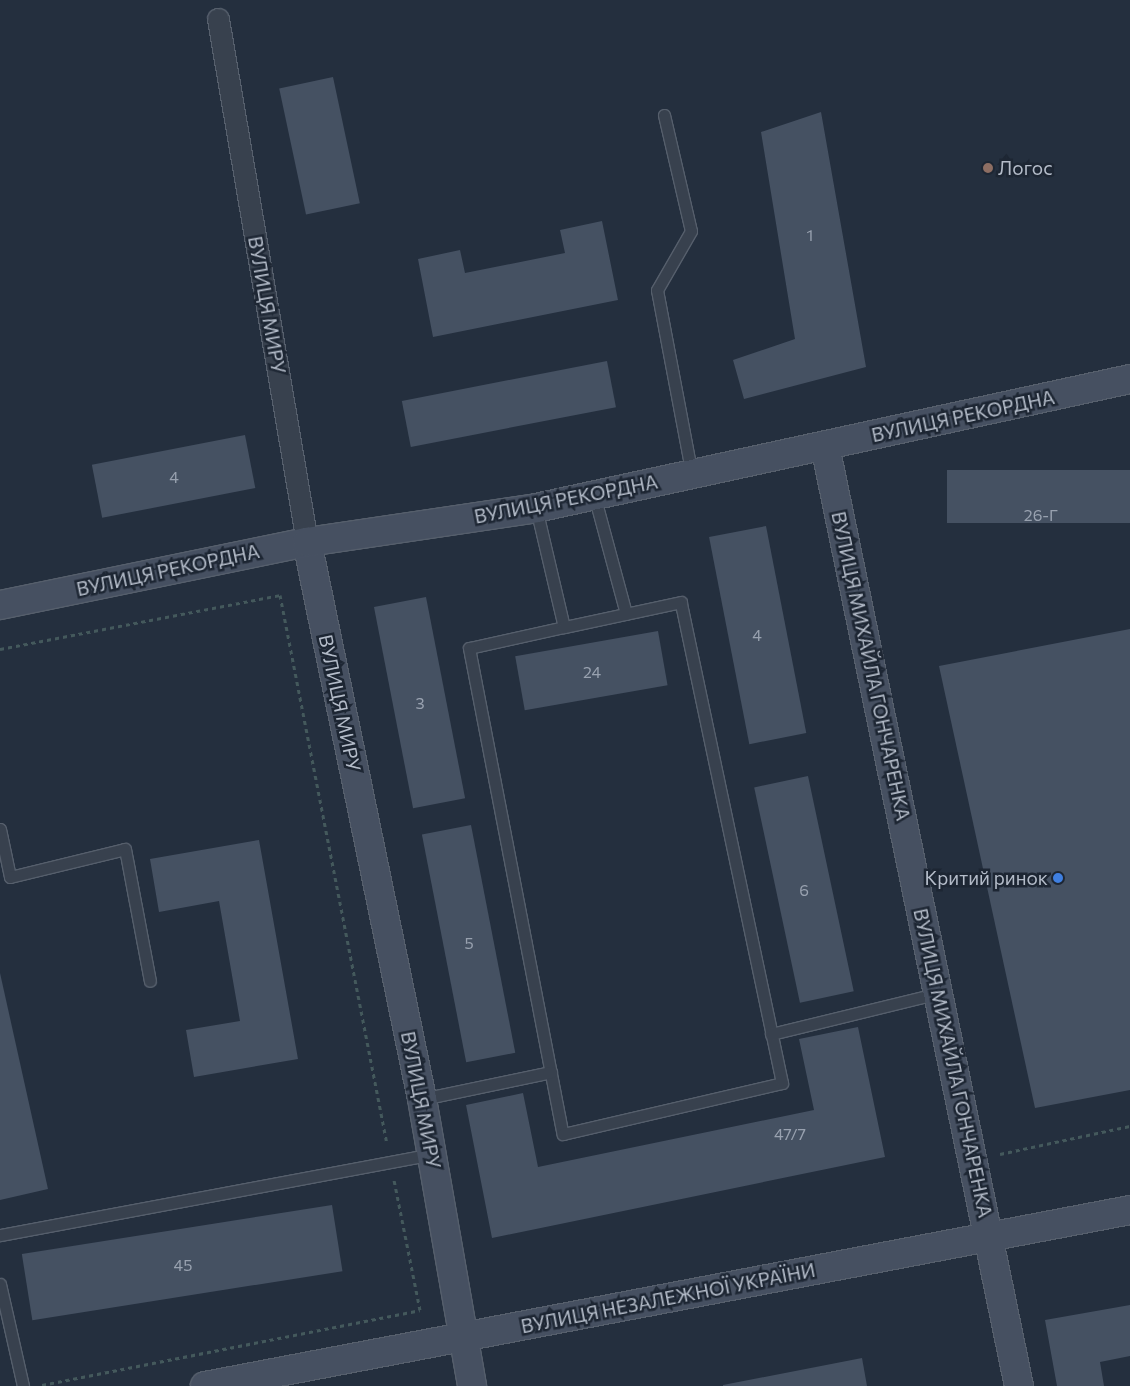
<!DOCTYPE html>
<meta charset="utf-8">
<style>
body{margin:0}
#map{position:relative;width:1130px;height:1386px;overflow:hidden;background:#242f3e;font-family:Commissioner,sans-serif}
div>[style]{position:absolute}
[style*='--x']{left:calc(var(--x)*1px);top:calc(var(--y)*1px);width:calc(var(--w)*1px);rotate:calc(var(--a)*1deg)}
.building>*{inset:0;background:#455162;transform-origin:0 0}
.path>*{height:3px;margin-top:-1.5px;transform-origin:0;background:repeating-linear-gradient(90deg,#44595c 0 4px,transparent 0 8px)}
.roads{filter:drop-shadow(1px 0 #565f6c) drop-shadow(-1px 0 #565f6c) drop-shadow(0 1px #565f6c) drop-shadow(0 -1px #565f6c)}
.lane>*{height:11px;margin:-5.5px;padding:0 5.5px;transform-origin:5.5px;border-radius:5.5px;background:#38414e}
.street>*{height:21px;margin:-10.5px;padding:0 10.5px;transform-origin:10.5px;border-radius:10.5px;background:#38414e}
.secondary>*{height:28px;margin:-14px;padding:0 14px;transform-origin:14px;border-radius:14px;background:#465061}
.dots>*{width:14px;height:14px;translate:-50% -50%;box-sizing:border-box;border:2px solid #1d2633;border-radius:50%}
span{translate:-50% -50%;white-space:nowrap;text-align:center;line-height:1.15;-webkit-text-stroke:5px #1d2633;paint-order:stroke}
.number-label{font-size:16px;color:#98a1af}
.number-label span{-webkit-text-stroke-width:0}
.poi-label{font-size:19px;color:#b4bcc9}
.left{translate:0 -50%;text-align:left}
.right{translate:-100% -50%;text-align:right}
.street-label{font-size:19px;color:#b4bcc9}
</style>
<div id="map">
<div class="building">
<i style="left:333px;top:77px;width:129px;height:55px;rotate:78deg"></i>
<i style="clip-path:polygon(821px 112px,866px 367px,744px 399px,733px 360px,795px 339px,761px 132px)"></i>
<i style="clip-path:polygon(602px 221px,618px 300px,433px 337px,418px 259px,460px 250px,465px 273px,565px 253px,560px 230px)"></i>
<i style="left:607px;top:361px;width:47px;height:209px;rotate:79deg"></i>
<i style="left:245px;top:435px;width:54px;height:156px;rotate:79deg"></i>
<i style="left:1130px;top:470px;width:53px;height:183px;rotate:90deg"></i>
<i style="left:766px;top:526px;width:211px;height:58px;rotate:79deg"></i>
<i style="left:426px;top:597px;width:205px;height:53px;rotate:79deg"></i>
<i style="clip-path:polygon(1130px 629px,1130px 1090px,1035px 1108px,939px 666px)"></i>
<i style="left:658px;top:631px;width:55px;height:145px;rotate:80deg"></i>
<i style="left:808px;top:776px;width:220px;height:55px;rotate:78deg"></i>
<i style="left:471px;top:825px;width:232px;height:50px;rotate:79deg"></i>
<i style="clip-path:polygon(259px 840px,298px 1059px,194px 1077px,186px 1030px,240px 1021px,219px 901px,159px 912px,150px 859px)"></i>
<i style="clip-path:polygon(0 973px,48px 1189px,0 1200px)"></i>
<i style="clip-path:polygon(858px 1027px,885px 1157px,492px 1238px,466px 1105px,523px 1093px,538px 1167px,814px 1110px,799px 1039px)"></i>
<i style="left:332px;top:1205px;width:67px;height:314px;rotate:81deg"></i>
<i style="clip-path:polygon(1130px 1305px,1130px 1356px,1100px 1362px,1104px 1386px,1057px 1386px,1045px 1320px)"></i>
<i style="clip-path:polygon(862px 1358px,867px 1386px,723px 1386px,723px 1385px)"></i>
</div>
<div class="path">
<i style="--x:0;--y:649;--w:285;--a:-10.9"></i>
<i style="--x:280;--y:595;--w:559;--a:78.97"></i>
<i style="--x:1000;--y:1154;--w:133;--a:-12.2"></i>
<i style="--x:42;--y:1385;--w:385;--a:-11.2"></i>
<i style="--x:420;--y:1310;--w:133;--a:-101.3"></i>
</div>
<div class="roads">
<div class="lane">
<i style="--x:664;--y:115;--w:119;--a:76.9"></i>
<i style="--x:691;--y:231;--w:68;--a:120"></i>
<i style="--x:657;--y:290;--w:188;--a:79.3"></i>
<i style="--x:594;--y:495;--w:123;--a:74.9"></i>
<i style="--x:536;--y:508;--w:122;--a:76.8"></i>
<i style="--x:564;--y:627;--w:97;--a:167.5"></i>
<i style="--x:469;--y:648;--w:495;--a:79.1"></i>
<i style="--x:563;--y:1134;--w:225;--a:-13.1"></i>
<i style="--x:782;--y:1083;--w:491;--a:-101.9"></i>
<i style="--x:681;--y:602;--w:120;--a:167.9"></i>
<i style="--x:0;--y:829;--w:49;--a:78.2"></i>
<i style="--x:10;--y:877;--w:118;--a:-13.7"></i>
<i style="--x:125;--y:849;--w:134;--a:79.3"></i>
<i style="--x:771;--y:1034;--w:173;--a:-13.7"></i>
<i style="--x:422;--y:1099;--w:132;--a:-11.8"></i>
<i style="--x:0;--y:1235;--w:439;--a:-10.6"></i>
<i style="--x:0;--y:1284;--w:105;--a:77.3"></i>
</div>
<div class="street">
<i style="--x:218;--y:19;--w:531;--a:80.34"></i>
</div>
<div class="secondary">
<i style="--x:825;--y:446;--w:960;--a:78.34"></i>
<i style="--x:307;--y:542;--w:569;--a:78.33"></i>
<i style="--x:422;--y:1099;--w:291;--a:80.1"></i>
<i style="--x:0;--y:605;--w:313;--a:-11.6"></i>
<i style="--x:307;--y:542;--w:232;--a:-8.4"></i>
<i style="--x:536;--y:508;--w:608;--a:-12.25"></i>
<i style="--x:205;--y:1386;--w:942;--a:-10.77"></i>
</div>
</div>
<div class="dots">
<i style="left:988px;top:168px;background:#8d6e63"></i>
<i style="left:1058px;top:878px;background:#3f7fe0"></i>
</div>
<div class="number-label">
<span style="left:810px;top:235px">1</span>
<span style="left:174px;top:477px">4</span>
<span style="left:1041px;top:515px">26-Г</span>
<span style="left:757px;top:635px">4</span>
<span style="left:592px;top:672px">24</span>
<span style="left:420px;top:703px">3</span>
<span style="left:804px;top:890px">6</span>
<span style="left:469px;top:943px">5</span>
<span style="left:790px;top:1134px">47/7</span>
<span style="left:183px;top:1265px">45</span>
</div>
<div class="poi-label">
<span class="left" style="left:998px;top:168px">Логос</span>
<span class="right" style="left:1048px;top:878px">Критий ринок</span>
</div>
<div class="street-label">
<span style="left:267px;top:305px;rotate:80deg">ВУЛИЦЯ МИРУ</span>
<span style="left:963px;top:416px;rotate:-12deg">ВУЛИЦЯ РЕКОРДНА</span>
<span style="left:566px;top:499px;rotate:-11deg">ВУЛИЦЯ РЕКОРДНА</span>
<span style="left:168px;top:570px;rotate:-12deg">ВУЛИЦЯ РЕКОРДНА</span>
<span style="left:871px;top:666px;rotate:78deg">ВУЛИЦЯ МИХАЙЛА ГОНЧАРЕНКА</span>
<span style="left:340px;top:703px;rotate:78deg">ВУЛИЦЯ МИРУ</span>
<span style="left:953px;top:1063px;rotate:78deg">ВУЛИЦЯ МИХАЙЛА ГОНЧАРЕНКА</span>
<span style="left:421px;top:1100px;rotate:79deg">ВУЛИЦЯ МИРУ</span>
<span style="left:668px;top:1298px;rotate:-11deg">ВУЛИЦЯ НЕЗАЛЕЖНОЇ УКРАЇНИ</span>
</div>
</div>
